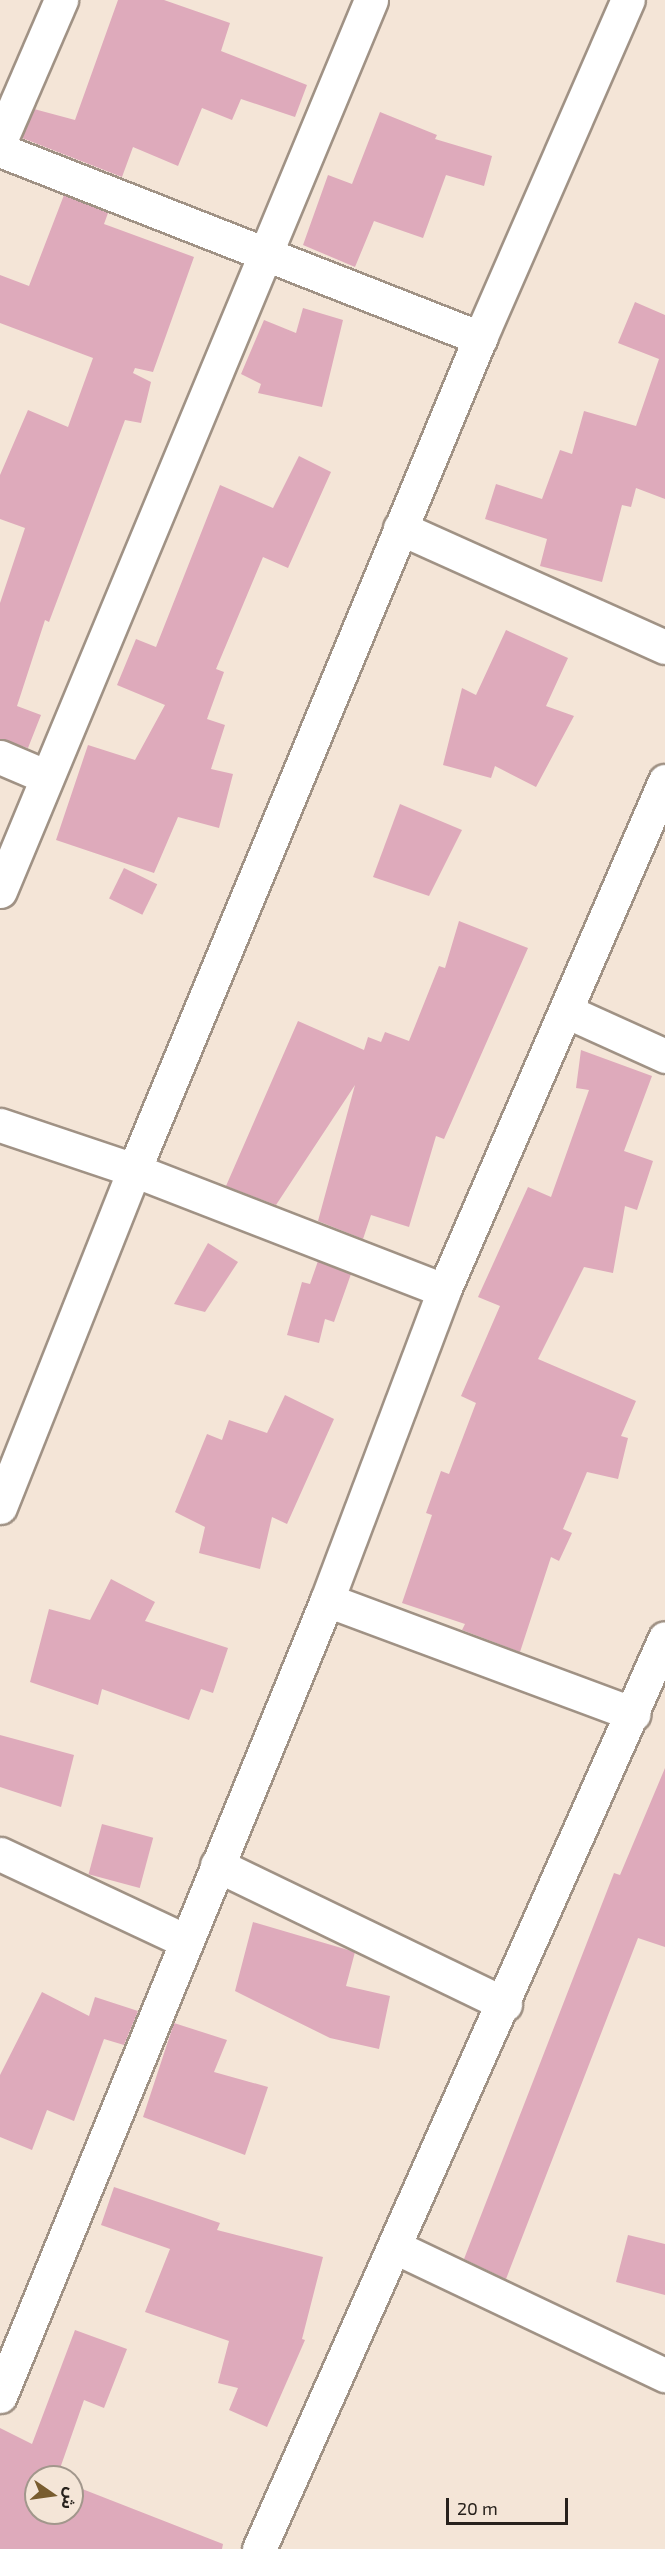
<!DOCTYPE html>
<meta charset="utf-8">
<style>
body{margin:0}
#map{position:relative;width:665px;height:2549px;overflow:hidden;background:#f4e5d7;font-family:"Exo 2","Noto Sans Arabic",sans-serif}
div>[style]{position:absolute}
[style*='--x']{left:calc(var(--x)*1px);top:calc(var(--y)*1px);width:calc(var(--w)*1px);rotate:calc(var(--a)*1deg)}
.building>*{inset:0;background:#deaabb;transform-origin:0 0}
.roads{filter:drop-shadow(2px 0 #a09285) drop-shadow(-2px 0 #a09285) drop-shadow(0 2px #a09285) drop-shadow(0 -2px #a09285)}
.street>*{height:33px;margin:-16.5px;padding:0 16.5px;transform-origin:16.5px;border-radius:16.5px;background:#fff}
span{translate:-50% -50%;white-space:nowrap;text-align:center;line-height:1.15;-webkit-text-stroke:4.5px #f4e5d7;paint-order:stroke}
.north{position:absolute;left:24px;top:2465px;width:60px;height:60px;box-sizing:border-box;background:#f4e5d7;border:2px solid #a2978c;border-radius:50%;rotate:103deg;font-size:16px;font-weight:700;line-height:24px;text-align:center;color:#27211c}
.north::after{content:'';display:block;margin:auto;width:21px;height:27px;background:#785c2f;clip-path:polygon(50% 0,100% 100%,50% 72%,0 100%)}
.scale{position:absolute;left:446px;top:2498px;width:122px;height:27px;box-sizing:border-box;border:3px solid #27211c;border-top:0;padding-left:8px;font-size:18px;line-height:21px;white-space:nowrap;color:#27211c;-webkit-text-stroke:4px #f4e5d7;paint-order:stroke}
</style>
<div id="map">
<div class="building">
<i style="clip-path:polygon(118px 0,164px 0,230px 23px,221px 51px,307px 85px,295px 117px,241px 99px,232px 120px,202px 108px,178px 166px,133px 147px,122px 177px,22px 138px,34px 109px,75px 120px)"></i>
<i style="clip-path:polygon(380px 112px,437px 135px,435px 139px,492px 156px,484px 186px,446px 175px,423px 238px,374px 221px,355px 267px,303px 245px,328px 175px,352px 184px)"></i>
<i style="clip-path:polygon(64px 195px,108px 213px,104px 224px,194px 257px,153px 372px,135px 368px,133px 373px,151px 382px,141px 423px,125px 420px,49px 622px,45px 620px,17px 706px,41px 715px,28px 748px,0 739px,0 603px,25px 528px,0 519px,0 475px,28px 410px,68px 427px,93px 358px,0 323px,0 275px,29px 286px)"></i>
<i style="clip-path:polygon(635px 302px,665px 315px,665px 499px,636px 488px,631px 507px,622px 505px,602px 582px,540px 566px,547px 539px,485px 519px,496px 484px,542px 499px,560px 450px,572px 454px,584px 411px,636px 426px,659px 359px,618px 343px)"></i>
<i style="clip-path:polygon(303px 308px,343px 320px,322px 407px,258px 393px,261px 384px,241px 374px,264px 320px,296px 333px)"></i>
<i style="clip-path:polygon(299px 456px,331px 472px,288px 568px,263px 557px,216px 669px,224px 672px,207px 719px,225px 725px,211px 769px,233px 774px,219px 828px,178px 817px,154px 873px,56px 840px,88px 745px,135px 760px,165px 705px,117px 685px,136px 639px,156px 647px,220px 485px,273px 508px)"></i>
<i style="clip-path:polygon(506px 630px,568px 658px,546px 706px,574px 716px,536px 787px,495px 766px,491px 778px,443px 765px,462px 688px,476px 695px)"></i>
<i style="clip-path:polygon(400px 804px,462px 830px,429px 896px,373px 877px)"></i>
<i style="left:124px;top:868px;width:37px;height:34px;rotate:26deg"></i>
<i style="clip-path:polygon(459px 921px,528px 948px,444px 1139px,436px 1136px,409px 1227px,371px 1215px,363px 1239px,318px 1221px,355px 1085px,276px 1205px,226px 1186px,298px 1021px,364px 1050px,368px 1037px,381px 1042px,385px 1032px,409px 1041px,439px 966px,445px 968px)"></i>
<i style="clip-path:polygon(581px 1050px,652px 1076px,624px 1151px,653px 1161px,637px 1210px,625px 1206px,613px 1273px,584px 1267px,538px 1359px,636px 1401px,621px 1436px,628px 1438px,618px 1479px,587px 1472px,563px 1529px,572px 1533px,559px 1561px,551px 1557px,520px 1652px,462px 1630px,465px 1624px,402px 1603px,432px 1515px,426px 1513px,441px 1471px,449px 1474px,476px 1403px,461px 1396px,500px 1306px,478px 1297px,528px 1187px,551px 1197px,589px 1090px,576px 1088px)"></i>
<i style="clip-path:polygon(208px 1243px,238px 1262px,205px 1312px,174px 1304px)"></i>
<i style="clip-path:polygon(318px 1261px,351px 1274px,334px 1322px,325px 1319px,319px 1343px,287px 1335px,302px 1282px,310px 1284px)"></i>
<i style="clip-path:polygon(285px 1395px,334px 1419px,287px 1524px,272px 1517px,260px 1569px,199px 1553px,205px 1527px,175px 1512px,207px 1434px,222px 1440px,229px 1420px,267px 1433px)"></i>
<i style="clip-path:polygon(111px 1579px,155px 1602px,145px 1621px,228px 1648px,213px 1693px,201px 1689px,189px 1720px,102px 1689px,98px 1705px,30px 1682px,49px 1609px,90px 1620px)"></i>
<i style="clip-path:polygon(0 1735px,74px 1755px,61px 1807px,0 1787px)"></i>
<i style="clip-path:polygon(665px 1768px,665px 1947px,638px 1938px,506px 2279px,464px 2259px,614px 1873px,620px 1875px)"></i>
<i style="left:102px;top:1824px;width:53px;height:52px;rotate:15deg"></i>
<i style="clip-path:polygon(253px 1922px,355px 1952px,346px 1986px,390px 1996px,379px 2049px,330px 2038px,235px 1991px)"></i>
<i style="clip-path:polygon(42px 1992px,89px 2016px,95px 1997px,138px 2011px,124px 2045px,104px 2039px,74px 2121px,47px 2110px,32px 2150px,0 2137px,0 2075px)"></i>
<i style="clip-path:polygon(174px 2023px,227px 2040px,214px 2072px,268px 2087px,245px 2155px,143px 2117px)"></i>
<i style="clip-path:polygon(114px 2187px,220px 2223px,217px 2230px,323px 2257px,302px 2339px,305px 2340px,267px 2427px,229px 2410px,238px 2388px,218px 2383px,229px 2341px,145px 2312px,170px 2249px,101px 2225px)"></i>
<i style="clip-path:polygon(628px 2235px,665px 2244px,665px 2295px,616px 2282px)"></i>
<i style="clip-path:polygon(75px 2330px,127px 2349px,104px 2408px,84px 2400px,57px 2477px,36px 2477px,36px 2513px,72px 2513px,72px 2485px,223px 2544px,222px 2549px,0 2549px,0 2428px,32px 2444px)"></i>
</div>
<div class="roads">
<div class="street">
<i style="--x:0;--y:141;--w:154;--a:-66.6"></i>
<i style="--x:0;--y:150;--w:516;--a:21.39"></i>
<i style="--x:400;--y:528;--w:290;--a:24.2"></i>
<i style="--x:0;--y:757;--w:51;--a:23.1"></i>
<i style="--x:0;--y:891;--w:965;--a:-67.39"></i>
<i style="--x:566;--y:1011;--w:109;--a:24.4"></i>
<i style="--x:0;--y:1125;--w:141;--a:18.6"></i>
<i style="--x:134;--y:1170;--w:332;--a:21.2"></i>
<i style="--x:0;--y:1507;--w:363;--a:-68.3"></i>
<i style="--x:134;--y:1170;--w:901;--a:-67.42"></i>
<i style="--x:480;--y:338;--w:369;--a:-66.4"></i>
<i style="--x:327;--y:1600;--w:327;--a:20.4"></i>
<i style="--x:0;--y:1854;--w:205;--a:25.1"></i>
<i style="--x:217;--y:1865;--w:320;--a:25.8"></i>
<i style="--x:395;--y:2247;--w:299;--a:25.4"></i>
<i style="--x:0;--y:2396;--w:861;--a:-67.67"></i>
<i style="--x:327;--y:1600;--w:331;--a:-69.3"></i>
<i style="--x:444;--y:1290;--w:555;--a:-66.53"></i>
<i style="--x:259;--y:2549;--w:997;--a:-65.98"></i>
</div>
</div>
<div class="north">ش</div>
<div class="scale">20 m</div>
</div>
